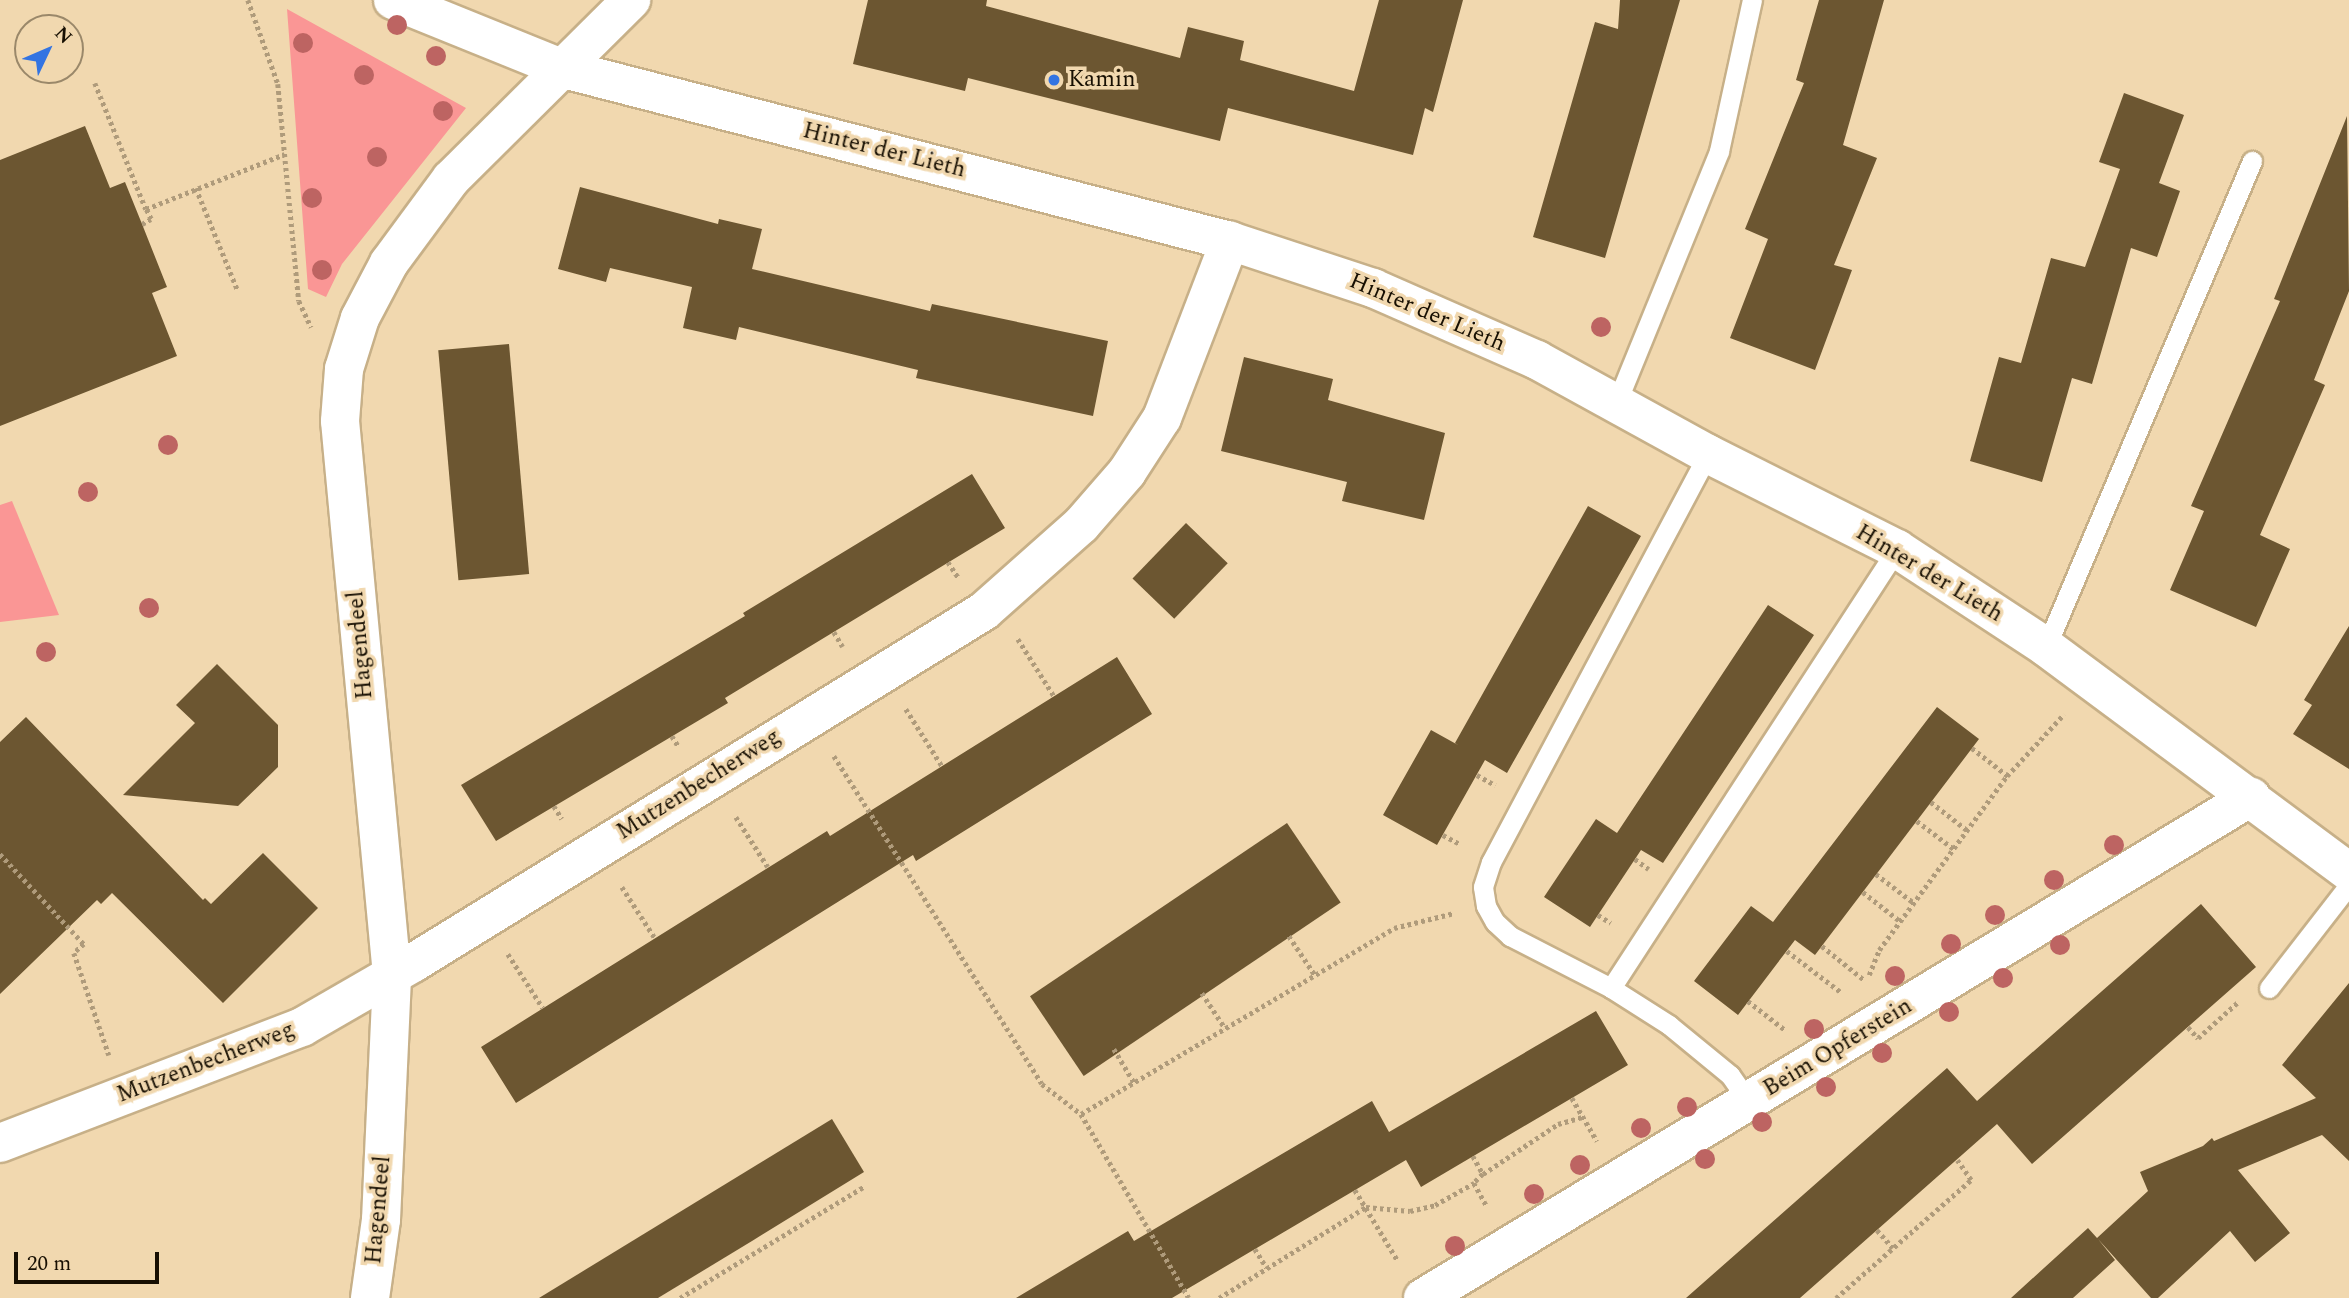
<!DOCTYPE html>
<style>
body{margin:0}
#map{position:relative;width:2349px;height:1298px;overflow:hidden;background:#f1d8af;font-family:Spectral,serif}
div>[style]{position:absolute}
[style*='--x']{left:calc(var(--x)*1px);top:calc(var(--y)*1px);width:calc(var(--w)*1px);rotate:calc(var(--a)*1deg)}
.green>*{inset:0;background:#fa9695}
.building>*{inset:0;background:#6c5631;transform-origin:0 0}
.path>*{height:4.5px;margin-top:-2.25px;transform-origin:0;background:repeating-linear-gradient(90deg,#af9b7b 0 3.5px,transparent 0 7px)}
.roads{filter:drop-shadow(2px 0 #c7b088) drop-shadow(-2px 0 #c7b088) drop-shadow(0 2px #c7b088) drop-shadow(0 -2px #c7b088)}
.service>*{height:19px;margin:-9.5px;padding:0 9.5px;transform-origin:9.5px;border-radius:9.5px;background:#fff}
.minor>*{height:38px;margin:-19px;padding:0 19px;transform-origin:19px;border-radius:19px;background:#fff}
.trees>*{width:20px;height:20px;margin:-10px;border-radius:50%;background:#bd6462}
.dots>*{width:19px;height:19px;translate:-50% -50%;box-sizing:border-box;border:4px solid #f1d8af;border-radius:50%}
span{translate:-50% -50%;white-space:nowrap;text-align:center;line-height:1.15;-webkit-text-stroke:7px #f1d8af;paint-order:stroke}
.poi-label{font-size:23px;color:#170f02}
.left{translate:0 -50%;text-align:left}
.street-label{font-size:23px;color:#170f02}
.north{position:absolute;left:14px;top:14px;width:70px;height:70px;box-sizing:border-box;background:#f1d8af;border:2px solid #9a886a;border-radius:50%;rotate:46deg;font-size:19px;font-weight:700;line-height:28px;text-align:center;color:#170f02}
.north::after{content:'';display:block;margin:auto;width:24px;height:32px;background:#3374e2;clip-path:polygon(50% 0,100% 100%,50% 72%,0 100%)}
.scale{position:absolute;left:14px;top:1252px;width:145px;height:32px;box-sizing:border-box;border:4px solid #170f02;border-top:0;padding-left:9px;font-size:21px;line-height:24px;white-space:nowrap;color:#170f02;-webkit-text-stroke:5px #f1d8af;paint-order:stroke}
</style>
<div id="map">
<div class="green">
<i style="clip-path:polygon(287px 9px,466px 108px,342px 264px,326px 297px,308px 289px)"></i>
<i style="clip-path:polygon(12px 501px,59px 615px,0 622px,0 505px)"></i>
</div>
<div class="building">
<i style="clip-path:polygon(868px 0,987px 0,986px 6px,1180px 58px,1188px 27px,1244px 41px,1240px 60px,1354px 91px,1379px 0,1463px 0,1433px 112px,1425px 108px,1413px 155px,1228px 108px,1220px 141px,968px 78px,965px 91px,853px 64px)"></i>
<i style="clip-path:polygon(1620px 0,1680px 0,1605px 258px,1533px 237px,1595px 22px,1618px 29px)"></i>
<i style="clip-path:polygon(1819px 0,1884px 0,1843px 145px,1877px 158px,1834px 265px,1852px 270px,1815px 370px,1730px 338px,1768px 239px,1745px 229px,1804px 83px,1796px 80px)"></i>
<i style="clip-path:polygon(2124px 93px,2184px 115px,2159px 183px,2180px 191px,2157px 257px,2131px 248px,2092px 384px,2072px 378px,2042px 482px,1970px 461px,1999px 357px,2021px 363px,2051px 258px,2085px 267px,2120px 169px,2099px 162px)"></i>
<i style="clip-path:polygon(2347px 116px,2349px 291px,2314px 380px,2325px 385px,2260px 535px,2290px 549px,2256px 627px,2170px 590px,2204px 511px,2191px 506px,2280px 301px,2274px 299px)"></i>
<i style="clip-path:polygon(85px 126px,110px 188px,125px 182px,142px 224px,167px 287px,152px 293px,177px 356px,0 426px,0 160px)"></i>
<i style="clip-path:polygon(580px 187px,718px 224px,719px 219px,762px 229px,752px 269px,930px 311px,932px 304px,1108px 341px,1093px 416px,916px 378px,918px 370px,739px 327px,736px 340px,683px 328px,692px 287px,610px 268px,606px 282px,558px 269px)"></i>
<i style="left:509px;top:344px;width:231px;height:71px;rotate:85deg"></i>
<i style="clip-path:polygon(1244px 357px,1333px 379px,1328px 400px,1445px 433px,1424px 520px,1342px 501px,1347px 482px,1221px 451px)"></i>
<i style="clip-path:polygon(972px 474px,1005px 528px,725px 698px,728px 703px,496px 841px,461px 785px,745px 616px,743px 613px)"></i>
<i style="clip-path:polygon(1588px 506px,1641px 536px,1507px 773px,1485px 760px,1437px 845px,1383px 815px,1431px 730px,1458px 745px,1455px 743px)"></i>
<i style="left:1186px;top:523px;width:58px;height:77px;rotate:44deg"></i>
<i style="clip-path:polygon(1768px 605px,1814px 635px,1663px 863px,1641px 850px,1590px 927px,1544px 897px,1596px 819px,1617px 833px)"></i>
<i style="clip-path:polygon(2349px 626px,2349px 769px,2293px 734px,2312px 705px,2304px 700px)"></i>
<i style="clip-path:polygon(1117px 657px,1152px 714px,916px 861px,913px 855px,516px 1103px,481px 1047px,827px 831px,830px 836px)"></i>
<i style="clip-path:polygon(217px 664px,278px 725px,278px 767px,238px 806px,123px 795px,195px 723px,176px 705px)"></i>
<i style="clip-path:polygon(1937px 707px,1979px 739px,1815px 955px,1795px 940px,1738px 1015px,1694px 981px,1751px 906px,1773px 922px)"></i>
<i style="clip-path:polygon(26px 717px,203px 900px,205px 898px,211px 904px,263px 853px,318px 908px,223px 1003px,112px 893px,101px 904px,97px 900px,0 994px,0 742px)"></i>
<i style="left:1287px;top:823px;width:96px;height:310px;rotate:56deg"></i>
<i style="clip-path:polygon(2201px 904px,2256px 967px,2032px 1164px,1997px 1124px,1800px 1298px,1686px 1298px,1947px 1068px,1977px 1101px)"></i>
<i style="clip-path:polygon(2349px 983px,2349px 1161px,2322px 1135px,2238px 1170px,2290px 1233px,2255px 1262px,2230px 1231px,2158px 1298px,2151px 1298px,2098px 1239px,2115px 1260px,2073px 1298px,2011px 1298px,2088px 1228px,2097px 1238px,2148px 1191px,2140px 1172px,2203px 1146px,2212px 1138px,2214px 1141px,2316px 1098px,2282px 1065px)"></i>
<i style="clip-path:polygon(1596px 1011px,1628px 1065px,1421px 1187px,1406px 1160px,1172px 1298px,1016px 1298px,1128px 1231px,1134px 1241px,1372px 1101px,1389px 1132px)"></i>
<i style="clip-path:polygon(832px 1119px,864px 1172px,752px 1241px,658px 1298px,539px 1298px)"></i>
</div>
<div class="path">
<i style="--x:248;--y:0;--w:89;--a:70.3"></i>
<i style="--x:278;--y:84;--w:218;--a:84.5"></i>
<i style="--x:299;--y:301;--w:29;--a:65"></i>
<i style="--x:95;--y:83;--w:136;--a:68"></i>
<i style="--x:146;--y:209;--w:149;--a:-21.6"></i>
<i style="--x:196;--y:188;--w:111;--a:67.8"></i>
<i style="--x:142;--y:224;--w:10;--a:-29"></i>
<i style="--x:151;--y:219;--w:11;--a:-117"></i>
<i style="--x:948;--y:562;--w:18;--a:56"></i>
<i style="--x:834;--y:632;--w:17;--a:59"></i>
<i style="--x:1018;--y:639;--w:67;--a:57.7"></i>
<i style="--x:906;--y:709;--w:67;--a:57.7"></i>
<i style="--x:672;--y:736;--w:13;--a:58"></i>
<i style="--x:1972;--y:748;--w:46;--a:37.9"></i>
<i style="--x:834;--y:756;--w:388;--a:57.6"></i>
<i style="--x:1042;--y:1084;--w:49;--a:37.6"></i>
<i style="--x:1081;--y:1114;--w:213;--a:59.6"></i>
<i style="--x:1477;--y:775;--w:21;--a:29"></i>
<i style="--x:1931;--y:802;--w:46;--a:37.9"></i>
<i style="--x:554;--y:806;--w:15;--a:58"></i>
<i style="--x:736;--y:817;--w:59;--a:57.4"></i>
<i style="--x:1917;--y:821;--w:46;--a:37.1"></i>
<i style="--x:1443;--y:835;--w:19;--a:28"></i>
<i style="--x:0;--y:854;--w:123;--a:47"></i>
<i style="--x:84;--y:944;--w:13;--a:138"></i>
<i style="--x:74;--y:953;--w:108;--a:71.1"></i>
<i style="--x:1635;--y:859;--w:17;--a:36"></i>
<i style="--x:1876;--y:874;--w:48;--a:37.3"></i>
<i style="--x:622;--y:887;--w:61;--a:57.1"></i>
<i style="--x:1863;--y:892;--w:47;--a:38.1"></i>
<i style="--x:1598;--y:915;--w:15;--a:32"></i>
<i style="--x:1289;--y:936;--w:47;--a:56.3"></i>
<i style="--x:1822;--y:946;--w:53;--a:38.8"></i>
<i style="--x:1787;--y:951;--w:69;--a:37.4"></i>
<i style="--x:508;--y:954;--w:64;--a:57.1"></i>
<i style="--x:1869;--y:975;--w:27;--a:-68"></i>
<i style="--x:1879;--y:950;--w:216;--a:-53.7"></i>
<i style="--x:2007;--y:776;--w:84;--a:-47.4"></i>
<i style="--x:1202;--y:993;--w:42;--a:56.7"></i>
<i style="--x:1748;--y:1001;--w:46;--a:37.9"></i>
<i style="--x:2188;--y:1027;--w:15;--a:48"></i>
<i style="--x:2198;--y:1038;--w:54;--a:-42"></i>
<i style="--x:1114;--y:1049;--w:39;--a:59"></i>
<i style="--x:1572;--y:1098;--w:50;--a:59.8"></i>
<i style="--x:1081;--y:1114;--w:364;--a:-30.7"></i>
<i style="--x:1394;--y:928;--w:62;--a:-14"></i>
<i style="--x:1473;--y:1156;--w:21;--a:61"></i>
<i style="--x:1483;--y:1174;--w:13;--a:135"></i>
<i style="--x:1483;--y:1174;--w:90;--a:-33.7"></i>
<i style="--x:1558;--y:1124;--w:25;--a:-16"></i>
<i style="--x:1355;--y:1190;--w:83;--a:58.8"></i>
<i style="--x:1877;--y:1230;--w:24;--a:48"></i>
<i style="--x:1255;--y:1249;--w:22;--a:58"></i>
<i style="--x:680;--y:1298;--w:216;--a:-31.2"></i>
<i style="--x:1219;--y:1298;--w:173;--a:-31.8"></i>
<i style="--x:1366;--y:1207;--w:44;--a:5.2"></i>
<i style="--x:1410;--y:1211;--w:26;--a:-13"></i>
<i style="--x:1435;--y:1205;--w:45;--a:-29.4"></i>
<i style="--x:1474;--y:1183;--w:26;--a:61"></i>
<i style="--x:1836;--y:1298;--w:179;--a:-41.2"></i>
<i style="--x:1971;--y:1180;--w:24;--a:-125"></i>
</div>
<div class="roads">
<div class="service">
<i style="--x:1616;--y:404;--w:273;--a:-67.8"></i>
<i style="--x:1719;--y:151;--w:155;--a:-77.7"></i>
<i style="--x:1708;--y:454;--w:462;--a:118"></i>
<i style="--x:1491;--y:862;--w:26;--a:108"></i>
<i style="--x:1483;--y:887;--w:19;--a:81"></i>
<i style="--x:1486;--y:906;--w:18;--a:61"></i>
<i style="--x:1495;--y:922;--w:21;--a:43"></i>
<i style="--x:1510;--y:936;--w:114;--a:27.2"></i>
<i style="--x:1611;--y:988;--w:69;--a:32.5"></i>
<i style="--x:1669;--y:1025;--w:79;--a:39.3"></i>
<i style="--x:1730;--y:1075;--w:33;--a:55"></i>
<i style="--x:2046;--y:647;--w:528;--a:-67.03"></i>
<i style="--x:1611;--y:988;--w:524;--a:-56.92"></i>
<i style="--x:2269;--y:988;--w:130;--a:-52.2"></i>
</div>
<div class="minor">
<i style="--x:393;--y:0;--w:184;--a:22"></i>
<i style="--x:564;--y:69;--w:688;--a:14.48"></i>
<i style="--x:1230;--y:241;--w:151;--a:18.2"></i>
<i style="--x:1373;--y:288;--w:179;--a:23.7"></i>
<i style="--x:1537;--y:360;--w:195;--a:28.8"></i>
<i style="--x:1708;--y:454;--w:212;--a:26.7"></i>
<i style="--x:1897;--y:549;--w:178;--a:33.3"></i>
<i style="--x:2046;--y:647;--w:377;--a:36.6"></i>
<i style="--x:0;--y:1143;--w:324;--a:-21"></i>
<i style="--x:302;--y:1027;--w:128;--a:-30"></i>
<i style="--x:413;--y:963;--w:671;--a:-31.65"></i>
<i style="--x:984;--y:611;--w:130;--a:-41.6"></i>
<i style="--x:1081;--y:525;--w:70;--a:-49"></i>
<i style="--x:1127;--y:472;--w:64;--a:-57.1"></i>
<i style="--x:1162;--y:418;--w:190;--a:-69"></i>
<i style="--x:370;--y:1298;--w:79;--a:-82"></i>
<i style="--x:381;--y:1220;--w:245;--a:-87.4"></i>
<i style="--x:392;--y:975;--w:556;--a:-95.36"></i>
<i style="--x:340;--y:421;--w:52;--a:-85.6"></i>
<i style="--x:344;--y:369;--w:53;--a:-72.6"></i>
<i style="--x:360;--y:318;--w:62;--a:-62.2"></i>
<i style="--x:389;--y:263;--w:104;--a:-53.6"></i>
<i style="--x:451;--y:179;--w:254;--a:-44.8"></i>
<i style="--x:1423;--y:1298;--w:968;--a:-31.18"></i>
</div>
</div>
<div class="trees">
<i style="left:397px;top:25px"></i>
<i style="left:303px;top:43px"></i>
<i style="left:436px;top:56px"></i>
<i style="left:364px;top:75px"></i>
<i style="left:443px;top:111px"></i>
<i style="left:377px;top:157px"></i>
<i style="left:312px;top:198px"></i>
<i style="left:322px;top:270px"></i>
<i style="left:1601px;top:327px"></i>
<i style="left:168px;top:445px"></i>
<i style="left:88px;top:492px"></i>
<i style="left:149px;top:608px"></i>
<i style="left:46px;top:652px"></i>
<i style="left:2114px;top:845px"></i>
<i style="left:2054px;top:880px"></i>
<i style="left:1995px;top:915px"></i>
<i style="left:1951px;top:944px"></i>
<i style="left:2060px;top:945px"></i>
<i style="left:1895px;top:976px"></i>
<i style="left:2003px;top:978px"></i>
<i style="left:1949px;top:1012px"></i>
<i style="left:1814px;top:1029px"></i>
<i style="left:1882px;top:1053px"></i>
<i style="left:1826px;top:1087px"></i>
<i style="left:1687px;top:1107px"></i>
<i style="left:1762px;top:1122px"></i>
<i style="left:1641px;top:1128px"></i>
<i style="left:1705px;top:1159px"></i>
<i style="left:1580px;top:1165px"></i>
<i style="left:1534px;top:1194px"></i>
<i style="left:1455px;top:1246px"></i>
</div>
<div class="dots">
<i style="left:1054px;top:80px;background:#3374e2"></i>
</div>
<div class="poi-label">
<span class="left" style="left:1068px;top:80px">Kamin</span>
</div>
<div class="street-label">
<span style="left:884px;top:151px;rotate:14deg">Hinter der Lieth</span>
<span style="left:1427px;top:313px;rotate:23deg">Hinter der Lieth</span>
<span style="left:1929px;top:574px;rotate:31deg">Hinter der Lieth</span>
<span style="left:361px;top:645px;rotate:-95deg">Hagendeel</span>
<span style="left:699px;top:785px;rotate:-32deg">Mutzenbecherweg</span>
<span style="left:1838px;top:1048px;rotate:-31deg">Beim Opferstein</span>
<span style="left:206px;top:1063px;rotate:-21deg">Mutzenbecherweg</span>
<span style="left:379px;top:1210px;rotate:-85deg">Hagendeel</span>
</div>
<div class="north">N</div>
<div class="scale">20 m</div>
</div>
